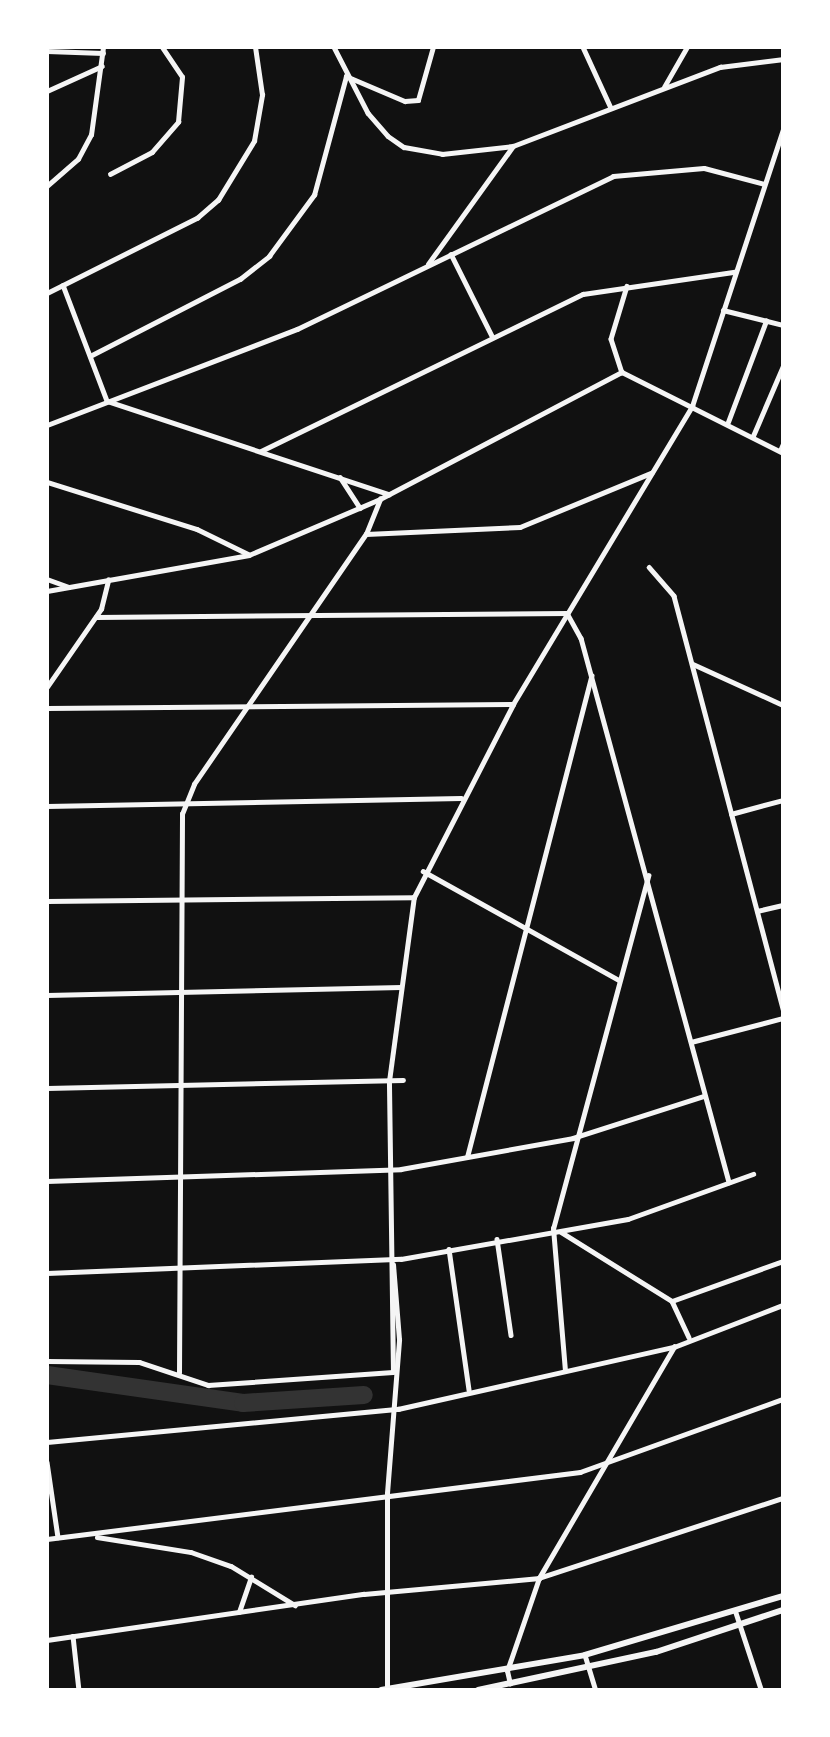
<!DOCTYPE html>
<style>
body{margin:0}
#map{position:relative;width:830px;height:1737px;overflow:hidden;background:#111;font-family:"Nunito Sans",sans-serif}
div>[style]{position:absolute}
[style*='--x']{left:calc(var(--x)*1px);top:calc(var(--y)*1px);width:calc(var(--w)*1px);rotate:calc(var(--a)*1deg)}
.river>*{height:18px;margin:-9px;padding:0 9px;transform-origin:9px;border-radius:9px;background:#333}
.minor>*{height:4.5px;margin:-2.25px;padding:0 2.25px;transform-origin:2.25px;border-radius:2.25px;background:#f5f5f5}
.tertiary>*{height:5px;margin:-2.5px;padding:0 2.5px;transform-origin:2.5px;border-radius:2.5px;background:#f5f5f5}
.secondary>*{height:6px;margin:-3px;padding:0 3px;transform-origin:3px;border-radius:3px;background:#f5f5f5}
span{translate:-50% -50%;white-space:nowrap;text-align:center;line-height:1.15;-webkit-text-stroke:7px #fff;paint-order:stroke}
.frame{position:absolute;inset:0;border:49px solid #fff;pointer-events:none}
</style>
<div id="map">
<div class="river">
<i style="--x:47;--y:1375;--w:198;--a:8.1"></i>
<i style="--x:243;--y:1403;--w:121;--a:-3.8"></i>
</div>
<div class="minor">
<i style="--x:334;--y:47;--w:74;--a:62.7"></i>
<i style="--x:368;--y:113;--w:30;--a:49"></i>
<i style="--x:388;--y:136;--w:19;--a:35"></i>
<i style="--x:404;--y:147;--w:39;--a:10"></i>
<i style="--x:442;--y:154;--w:71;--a:-6.4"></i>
<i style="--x:513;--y:146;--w:222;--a:-20.9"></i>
<i style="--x:720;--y:67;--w:64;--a:-7.2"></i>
<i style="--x:583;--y:47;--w:67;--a:65.3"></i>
<i style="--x:47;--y:51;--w:56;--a:2"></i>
<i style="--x:664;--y:87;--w:46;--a:-60.1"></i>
<i style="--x:47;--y:91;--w:60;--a:-24.4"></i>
<i style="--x:110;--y:174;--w:47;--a:-27.6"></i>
<i style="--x:152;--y:152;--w:40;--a:-49"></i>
<i style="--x:178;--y:122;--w:45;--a:-84.9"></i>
<i style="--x:182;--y:77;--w:36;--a:-124"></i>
<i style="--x:47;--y:186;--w:41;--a:-41.1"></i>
<i style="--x:78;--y:159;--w:27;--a:-62"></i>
<i style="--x:91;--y:135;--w:89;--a:-82.2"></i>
<i style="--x:451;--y:254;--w:92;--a:63.4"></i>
<i style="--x:428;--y:264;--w:145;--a:-54.2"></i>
<i style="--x:63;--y:285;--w:124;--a:69.2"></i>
<i style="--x:107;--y:401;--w:297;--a:18.3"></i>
<i style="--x:627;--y:286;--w:55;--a:106.8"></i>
<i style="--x:611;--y:339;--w:35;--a:72"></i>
<i style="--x:622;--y:372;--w:180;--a:26.7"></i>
<i style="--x:47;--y:293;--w:168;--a:-26.6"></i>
<i style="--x:197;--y:218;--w:28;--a:-41"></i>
<i style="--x:218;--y:200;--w:69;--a:-58.6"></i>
<i style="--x:254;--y:141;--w:47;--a:-80.1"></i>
<i style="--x:262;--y:95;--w:49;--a:-98.3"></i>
<i style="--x:723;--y:310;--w:62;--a:14"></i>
<i style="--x:90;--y:356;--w:169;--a:-27.2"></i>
<i style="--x:240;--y:279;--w:37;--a:-38"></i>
<i style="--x:269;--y:256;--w:76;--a:-53.6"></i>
<i style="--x:314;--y:195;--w:123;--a:-74.9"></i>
<i style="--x:346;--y:76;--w:64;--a:23"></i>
<i style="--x:405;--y:101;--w:13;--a:-4"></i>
<i style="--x:418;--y:100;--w:55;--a:-74.2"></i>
<i style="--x:728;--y:422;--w:108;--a:-69.4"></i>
<i style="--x:753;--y:436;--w:76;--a:-66.8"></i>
<i style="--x:261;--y:451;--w:358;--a:-26"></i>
<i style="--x:583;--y:294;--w:153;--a:-8.3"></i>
<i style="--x:780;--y:451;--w:8;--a:-67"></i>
<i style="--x:340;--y:477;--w:37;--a:57"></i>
<i style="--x:47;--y:482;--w:157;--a:17.4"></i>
<i style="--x:197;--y:529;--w:57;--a:26.1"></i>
<i style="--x:366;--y:534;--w:154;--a:-2.6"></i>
<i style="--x:520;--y:527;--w:142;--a:-22.4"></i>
<i style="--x:649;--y:567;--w:38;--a:49"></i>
<i style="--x:674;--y:596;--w:428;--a:75.2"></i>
<i style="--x:47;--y:579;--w:23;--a:20"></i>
<i style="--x:47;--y:591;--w:205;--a:-10.1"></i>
<i style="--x:249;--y:555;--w:142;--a:-23.1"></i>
<i style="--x:380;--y:499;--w:273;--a:-27.7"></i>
<i style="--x:96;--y:617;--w:471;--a:-0.5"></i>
<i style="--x:567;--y:613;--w:29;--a:61"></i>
<i style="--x:581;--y:638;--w:564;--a:74.78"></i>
<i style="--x:693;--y:664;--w:99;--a:24.5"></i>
<i style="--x:47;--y:687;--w:95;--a:-55.3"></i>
<i style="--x:101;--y:609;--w:30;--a:-76"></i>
<i style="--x:47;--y:708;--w:466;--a:-0.5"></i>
<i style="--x:47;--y:806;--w:414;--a:-1.1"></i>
<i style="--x:731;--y:814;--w:54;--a:-15.1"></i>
<i style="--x:423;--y:871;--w:224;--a:29.1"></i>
<i style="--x:47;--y:901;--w:367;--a:-0.6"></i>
<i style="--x:757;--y:911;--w:27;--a:-13"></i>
<i style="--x:47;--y:995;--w:354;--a:-1.3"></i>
<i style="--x:691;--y:1042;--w:95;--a:-14.6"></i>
<i style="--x:467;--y:1157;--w:497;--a:-75.5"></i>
<i style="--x:47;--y:1181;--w:354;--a:-1.9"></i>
<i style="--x:401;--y:1169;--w:175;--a:-10.2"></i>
<i style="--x:573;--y:1138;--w:138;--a:-17.8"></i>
<i style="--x:561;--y:1232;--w:131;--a:31.9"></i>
<i style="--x:672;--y:1301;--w:40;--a:65"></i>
<i style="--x:497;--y:1239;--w:97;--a:81.7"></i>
<i style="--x:449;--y:1249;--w:142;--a:81.9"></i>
<i style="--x:47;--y:1273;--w:354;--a:-2.3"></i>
<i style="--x:401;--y:1259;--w:230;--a:-10"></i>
<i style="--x:628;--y:1219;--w:133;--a:-19.8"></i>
<i style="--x:672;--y:1301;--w:118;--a:-19.8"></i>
<i style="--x:47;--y:1361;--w:92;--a:0.6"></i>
<i style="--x:139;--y:1362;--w:73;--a:18.4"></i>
<i style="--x:208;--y:1385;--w:185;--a:-4"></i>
<i style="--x:565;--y:1371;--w:143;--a:-94.8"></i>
<i style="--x:553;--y:1229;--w:366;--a:-74.9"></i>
<i style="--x:179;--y:1373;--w:559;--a:-89.69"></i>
<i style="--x:182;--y:814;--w:32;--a:-68"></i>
<i style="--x:194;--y:784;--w:303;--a:-55.5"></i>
<i style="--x:366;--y:534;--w:38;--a:-68"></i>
<i style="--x:47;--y:1442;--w:353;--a:-5.4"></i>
<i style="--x:398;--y:1409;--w:283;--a:-12.7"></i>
<i style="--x:674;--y:1347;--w:117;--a:-21.1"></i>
<i style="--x:47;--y:1462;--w:76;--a:81.7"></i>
<i style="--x:97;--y:1537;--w:95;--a:9.1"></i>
<i style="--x:191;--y:1552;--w:42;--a:19.3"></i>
<i style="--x:231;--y:1566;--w:75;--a:31.4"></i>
<i style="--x:47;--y:1539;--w:537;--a:-7.16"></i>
<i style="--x:580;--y:1472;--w:216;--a:-19.8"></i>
<i style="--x:239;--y:1612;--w:37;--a:-71"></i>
<i style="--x:73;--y:1636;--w:54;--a:83.7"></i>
<i style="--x:47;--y:1640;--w:320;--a:-8.3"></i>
<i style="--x:364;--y:1594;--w:176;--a:-5.2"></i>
<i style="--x:539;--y:1578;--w:257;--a:-18.2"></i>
<i style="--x:585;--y:1655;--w:37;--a:73"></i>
<i style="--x:510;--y:1684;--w:13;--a:-103"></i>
<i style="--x:507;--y:1671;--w:98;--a:-71"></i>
<i style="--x:539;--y:1578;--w:268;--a:-59.7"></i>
</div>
<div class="tertiary">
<i style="--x:47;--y:425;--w:268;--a:-21"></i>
<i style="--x:297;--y:329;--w:351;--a:-25.8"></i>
<i style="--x:613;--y:176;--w:91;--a:-5"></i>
<i style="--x:704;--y:168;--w:62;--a:14.9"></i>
<i style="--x:47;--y:1088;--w:356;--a:-1.3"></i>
<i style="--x:393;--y:1372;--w:291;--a:-90.8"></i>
<i style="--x:389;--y:1081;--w:186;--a:-82.3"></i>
<i style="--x:414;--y:897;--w:217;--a:-62.8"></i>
<i style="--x:513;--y:704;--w:348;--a:-59"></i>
<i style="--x:692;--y:406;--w:292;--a:-71.8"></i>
<i style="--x:735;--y:1611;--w:83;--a:71.8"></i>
<i style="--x:387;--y:1690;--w:197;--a:-90"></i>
<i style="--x:387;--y:1493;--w:154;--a:-85.5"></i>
<i style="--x:399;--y:1339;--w:75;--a:-94.6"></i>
</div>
<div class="secondary">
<i style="--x:381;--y:1690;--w:207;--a:-9.7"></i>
<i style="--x:585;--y:1655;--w:207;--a:-16.6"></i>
<i style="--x:478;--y:1690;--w:182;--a:-12.1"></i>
<i style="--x:656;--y:1652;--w:134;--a:-18.3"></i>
</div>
<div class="frame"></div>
</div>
